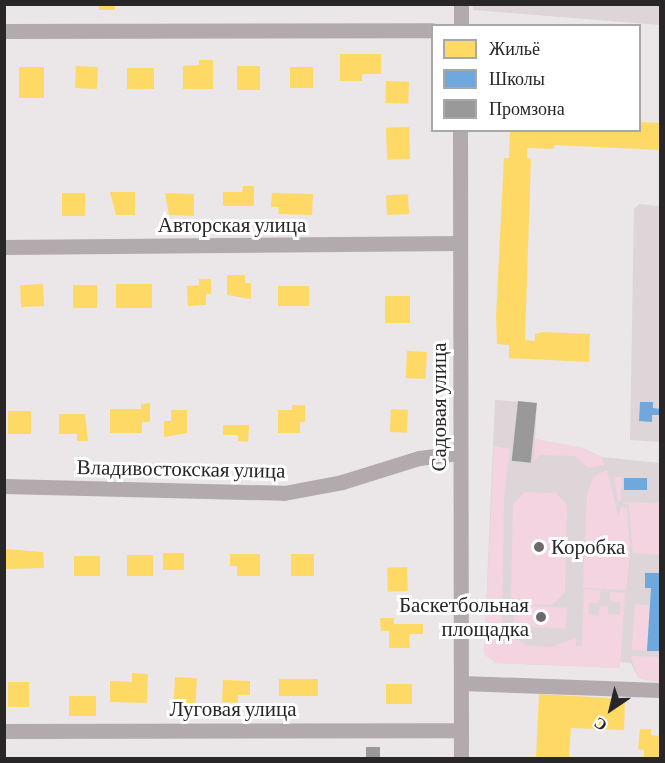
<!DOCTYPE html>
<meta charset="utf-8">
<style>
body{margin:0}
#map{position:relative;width:665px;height:763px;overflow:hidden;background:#ebe6e8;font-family:"Crimson Pro",serif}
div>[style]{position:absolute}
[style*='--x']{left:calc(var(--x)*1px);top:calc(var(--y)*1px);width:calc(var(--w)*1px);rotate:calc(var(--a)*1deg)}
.built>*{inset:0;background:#ded5d9}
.green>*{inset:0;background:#f4d4e1;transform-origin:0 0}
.homes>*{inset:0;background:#ffd966;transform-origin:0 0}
.schools>*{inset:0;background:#6fa8dc;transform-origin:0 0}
.industry>*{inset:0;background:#999;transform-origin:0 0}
.street>*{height:15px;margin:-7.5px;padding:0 7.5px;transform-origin:7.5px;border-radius:7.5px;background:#b3aaad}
.dots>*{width:16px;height:16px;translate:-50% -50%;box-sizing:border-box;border:3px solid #fff;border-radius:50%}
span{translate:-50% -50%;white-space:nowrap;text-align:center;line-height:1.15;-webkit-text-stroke:6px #fff;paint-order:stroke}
.street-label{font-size:21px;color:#282627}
.poi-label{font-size:21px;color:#282627}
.left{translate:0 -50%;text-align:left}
.right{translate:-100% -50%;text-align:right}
.frame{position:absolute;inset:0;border:6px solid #282627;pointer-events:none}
.legend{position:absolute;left:431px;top:24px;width:210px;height:108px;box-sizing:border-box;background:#fff;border:2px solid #a9a8a9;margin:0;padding:8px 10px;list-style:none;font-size:18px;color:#282627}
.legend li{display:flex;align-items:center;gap:12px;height:30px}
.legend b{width:30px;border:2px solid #a9a8a9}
.north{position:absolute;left:581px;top:679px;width:60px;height:60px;-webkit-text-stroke:4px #fff;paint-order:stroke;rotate:215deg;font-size:16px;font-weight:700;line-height:24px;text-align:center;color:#282627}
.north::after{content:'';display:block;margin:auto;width:21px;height:27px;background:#282627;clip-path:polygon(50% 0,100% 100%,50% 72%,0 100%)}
</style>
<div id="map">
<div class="built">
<i style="clip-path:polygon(473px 5px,660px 5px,660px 25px,473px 10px)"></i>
<i style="clip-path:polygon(639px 204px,660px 206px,660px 442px,630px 440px,634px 209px)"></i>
<i style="clip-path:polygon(495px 400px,537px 403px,535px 439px,583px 448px,602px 457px,660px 463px,660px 682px,638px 678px,631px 663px,620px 662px,620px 668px,496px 663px,484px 654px)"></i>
</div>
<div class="green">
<i style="clip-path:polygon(535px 439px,583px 448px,602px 457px,604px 465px,588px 468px,575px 456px,539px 455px,534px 462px)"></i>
<i style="clip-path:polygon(494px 446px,510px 449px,504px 496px,502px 630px,526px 645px,551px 647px,576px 638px,576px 646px,582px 646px,584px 589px,601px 590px,599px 603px,589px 603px,588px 614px,599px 616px,600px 606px,608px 607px,608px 614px,620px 615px,620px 602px,610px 601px,610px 592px,625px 593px,620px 668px,496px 663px,484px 654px)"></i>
<i style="clip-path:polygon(607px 470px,618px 516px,621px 507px,627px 508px,630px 553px,626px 590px,583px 588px,587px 495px,593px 477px)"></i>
<i style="clip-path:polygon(614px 477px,622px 477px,621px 501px,618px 501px)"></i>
<i style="clip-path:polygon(525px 492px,556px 493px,567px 505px,565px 592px,552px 605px,522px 604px,511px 597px,513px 504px)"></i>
<i style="clip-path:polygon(621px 502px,660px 503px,660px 555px,633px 553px,629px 505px)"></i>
<i style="left:635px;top:604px;width:15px;height:46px;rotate:4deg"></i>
<i style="left:515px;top:605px;width:52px;height:21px;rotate:3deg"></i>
<i style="clip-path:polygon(631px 656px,660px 657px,660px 682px,638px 678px)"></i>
</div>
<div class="homes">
<i style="left:99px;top:4px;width:16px;height:6px"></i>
<i style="clip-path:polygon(340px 54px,381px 54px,381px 74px,362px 74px,362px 81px,340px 81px)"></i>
<i style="clip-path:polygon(199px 60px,213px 60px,213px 89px,183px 89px,183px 66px,199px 65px)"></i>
<i style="left:76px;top:66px;width:22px;height:22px;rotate:3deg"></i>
<i style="left:237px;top:66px;width:23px;height:24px"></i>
<i style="left:19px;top:67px;width:25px;height:31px"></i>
<i style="left:290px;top:67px;width:23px;height:21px"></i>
<i style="left:127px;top:68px;width:27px;height:21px"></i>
<i style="left:386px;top:81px;width:23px;height:22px;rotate:2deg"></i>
<i style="clip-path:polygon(640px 122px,660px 123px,660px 150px,554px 145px,554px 149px,527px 148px,527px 158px,531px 159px,525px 340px,535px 341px,535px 334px,543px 332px,590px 334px,589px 362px,509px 358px,509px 345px,497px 344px,496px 317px,504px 158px,509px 158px,510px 131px,640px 130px)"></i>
<i style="left:409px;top:127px;width:32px;height:23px;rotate:88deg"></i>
<i style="clip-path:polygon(243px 186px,254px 186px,254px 206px,223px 206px,223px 192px,242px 192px)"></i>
<i style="clip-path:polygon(110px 192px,135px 192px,135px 215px,116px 215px)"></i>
<i style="left:62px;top:193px;width:23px;height:23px"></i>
<i style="clip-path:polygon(165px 193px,194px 194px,194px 216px,169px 215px)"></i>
<i style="clip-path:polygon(272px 193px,313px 194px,312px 215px,278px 214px,279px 207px,271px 207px)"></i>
<i style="left:408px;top:194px;width:20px;height:22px;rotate:87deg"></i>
<i style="clip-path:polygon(227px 275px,245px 275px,245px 283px,251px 283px,251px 299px,227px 295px)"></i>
<i style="clip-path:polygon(199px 279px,211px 279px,211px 294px,206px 294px,206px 305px,188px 306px,187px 286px,199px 285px)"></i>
<i style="left:43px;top:284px;width:22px;height:23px;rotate:87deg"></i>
<i style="left:116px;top:284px;width:36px;height:24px"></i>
<i style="left:73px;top:285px;width:24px;height:23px"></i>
<i style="left:278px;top:286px;width:31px;height:20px"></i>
<i style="left:385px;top:296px;width:25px;height:27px"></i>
<i style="left:407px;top:351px;width:20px;height:27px;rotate:3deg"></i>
<i style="clip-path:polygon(150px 403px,150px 422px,142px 422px,142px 433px,110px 433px,110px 409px,141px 409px,141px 404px)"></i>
<i style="clip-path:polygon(292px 405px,305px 405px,305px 422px,300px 422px,300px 433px,278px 433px,278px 410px,292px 410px)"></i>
<i style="left:391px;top:409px;width:17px;height:23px;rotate:3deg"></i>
<i style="clip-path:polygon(171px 410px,187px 410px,187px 433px,164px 437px,164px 421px,171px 421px)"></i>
<i style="left:8px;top:411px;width:23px;height:23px"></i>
<i style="clip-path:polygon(59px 414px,85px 414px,88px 441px,77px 441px,77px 434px,59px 434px)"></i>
<i style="clip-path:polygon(223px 425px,249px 425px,248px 442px,238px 441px,238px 435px,223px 435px)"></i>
<i style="clip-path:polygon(5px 549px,43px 552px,44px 568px,5px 569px)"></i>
<i style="left:163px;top:553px;width:21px;height:17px"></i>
<i style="clip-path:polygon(230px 554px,260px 554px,260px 576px,237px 576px,237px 566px,230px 566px)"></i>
<i style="left:314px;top:554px;width:22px;height:23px;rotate:90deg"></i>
<i style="left:127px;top:555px;width:26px;height:21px"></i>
<i style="left:100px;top:556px;width:20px;height:26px;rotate:90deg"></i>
<i style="left:407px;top:567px;width:24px;height:20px;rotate:88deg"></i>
<i style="clip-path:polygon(380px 618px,394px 618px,394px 624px,423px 624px,423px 634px,409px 634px,410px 648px,389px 648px,389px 631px,381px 631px)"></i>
<i style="clip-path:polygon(132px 673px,148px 674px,147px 703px,110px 702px,110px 681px,132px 682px)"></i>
<i style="left:175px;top:677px;width:22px;height:26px;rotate:3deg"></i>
<i style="left:279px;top:679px;width:39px;height:17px"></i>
<i style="clip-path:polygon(223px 680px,250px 681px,250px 695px,238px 695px,238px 703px,222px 702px)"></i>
<i style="left:8px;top:682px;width:21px;height:25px"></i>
<i style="left:386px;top:684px;width:26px;height:20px"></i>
<i style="clip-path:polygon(539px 694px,625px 699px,624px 730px,571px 728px,569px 758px,536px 758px)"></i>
<i style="left:69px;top:696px;width:27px;height:20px"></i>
<i style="clip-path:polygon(640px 729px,651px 729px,651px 735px,660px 736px,660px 758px,644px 758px,644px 750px,638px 749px)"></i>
</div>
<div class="schools">
<i style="clip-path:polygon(640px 402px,653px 402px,653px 408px,660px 409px,659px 415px,652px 415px,652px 422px,639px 421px)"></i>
<i style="left:624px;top:478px;width:23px;height:12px"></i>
<i style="clip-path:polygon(645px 573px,660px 573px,660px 651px,647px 651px,651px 588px,645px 588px)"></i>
</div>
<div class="industry">
<i style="left:518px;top:401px;width:19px;height:60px;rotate:6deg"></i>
<i style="left:366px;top:747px;width:14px;height:11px"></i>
</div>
<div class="street">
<i style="--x:461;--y:26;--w:22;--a:-90"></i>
<i style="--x:4;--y:31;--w:428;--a:-0.1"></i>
<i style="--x:460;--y:130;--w:628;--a:89.91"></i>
<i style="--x:4;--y:247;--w:456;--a:-0.5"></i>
<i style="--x:4;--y:486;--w:280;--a:1.4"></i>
<i style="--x:284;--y:493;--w:59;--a:-10.7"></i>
<i style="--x:342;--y:482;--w:81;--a:-17.3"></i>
<i style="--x:419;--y:458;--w:40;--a:-7.1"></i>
<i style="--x:461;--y:683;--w:199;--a:2"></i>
<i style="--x:4;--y:731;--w:457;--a:-0.1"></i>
</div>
<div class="dots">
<i style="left:539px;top:547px;background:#6c696b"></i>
<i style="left:541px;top:617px;background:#6c696b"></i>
</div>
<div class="street-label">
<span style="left:232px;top:225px">Авторская улица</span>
<span style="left:439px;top:407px;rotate:-90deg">Садовая улица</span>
<span style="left:181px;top:469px;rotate:1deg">Владивостокская улица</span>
<span style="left:233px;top:709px">Луговая улица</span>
</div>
<div class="poi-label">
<span class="left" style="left:551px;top:547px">Коробка</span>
<span class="right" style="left:529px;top:617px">Баскетбольная<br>площадка</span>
</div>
<div class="frame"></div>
<ul class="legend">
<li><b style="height:16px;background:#ffd966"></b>Жильё</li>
<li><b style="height:16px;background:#6fa8dc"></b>Школы</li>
<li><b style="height:16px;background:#999"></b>Промзона</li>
</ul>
<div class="north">С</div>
</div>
